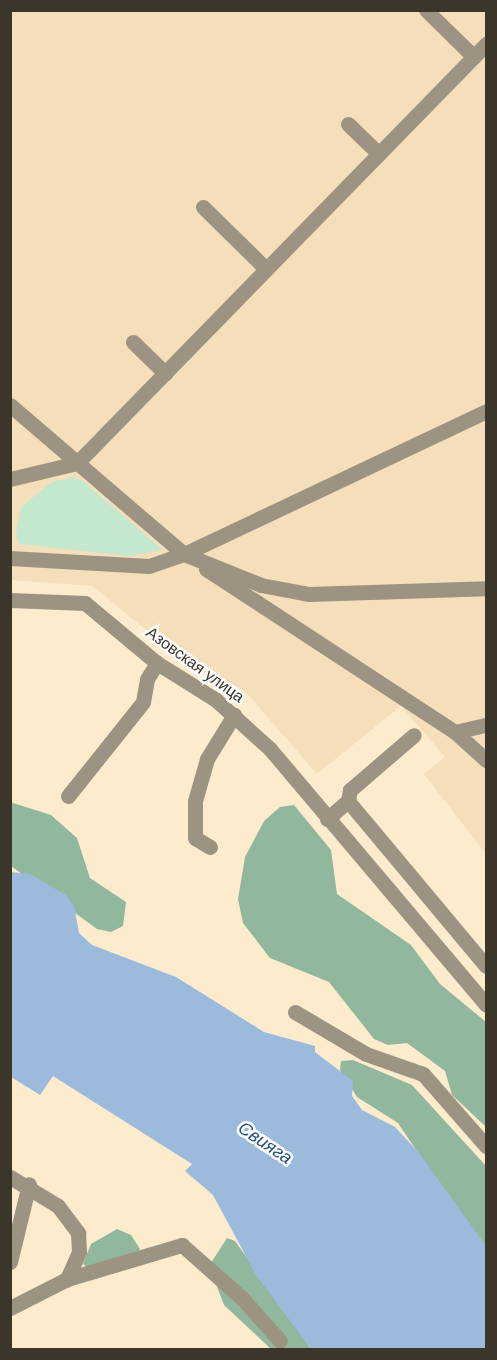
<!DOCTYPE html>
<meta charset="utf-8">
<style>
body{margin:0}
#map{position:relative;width:497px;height:1360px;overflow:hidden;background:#fdebcd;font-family:Helvetica,sans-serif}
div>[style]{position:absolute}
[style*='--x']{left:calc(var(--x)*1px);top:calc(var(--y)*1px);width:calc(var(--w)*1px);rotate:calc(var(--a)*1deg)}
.built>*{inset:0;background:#f4dfba}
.green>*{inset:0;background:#c3e8cd}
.forest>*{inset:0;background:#91b89c}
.water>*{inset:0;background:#9cbadb}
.minor>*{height:15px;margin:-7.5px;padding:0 7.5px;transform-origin:7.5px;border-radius:7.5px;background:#9c9383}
span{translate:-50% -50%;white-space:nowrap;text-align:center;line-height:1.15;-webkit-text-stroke:5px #fff;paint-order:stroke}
.street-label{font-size:16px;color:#3c362a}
.water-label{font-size:18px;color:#295380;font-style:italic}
.frame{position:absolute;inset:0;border:12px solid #3c362a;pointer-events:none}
</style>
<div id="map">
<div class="built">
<i style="clip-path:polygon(10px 11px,486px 11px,486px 854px,424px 774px,445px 757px,401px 706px,317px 774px,245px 691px,187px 664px,93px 586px,11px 580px)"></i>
</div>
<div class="green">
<i style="clip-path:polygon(74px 477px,83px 481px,163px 550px,130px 556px,19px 544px,16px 532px,21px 507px,52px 482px)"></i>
</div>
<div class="forest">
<i style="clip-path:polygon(10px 802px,51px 815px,77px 838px,90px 878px,126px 902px,123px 926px,111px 932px,97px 929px,11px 866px)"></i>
<i style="clip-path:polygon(294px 805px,331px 850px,337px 894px,411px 945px,440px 984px,486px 1022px,486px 1127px,452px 1095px,445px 1071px,407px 1043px,388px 1045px,374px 1039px,329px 982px,270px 958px,243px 923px,238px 899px,245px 857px,264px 821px,280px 807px)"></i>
<i style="clip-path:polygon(353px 1060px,412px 1085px,486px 1166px,486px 1255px,398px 1123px,357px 1097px,340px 1070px,341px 1061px)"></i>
<i style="clip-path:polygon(117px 1229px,131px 1235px,140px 1249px,130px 1266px,89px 1269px,83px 1264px,91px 1244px)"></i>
<i style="clip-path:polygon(227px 1238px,235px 1241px,311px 1349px,271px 1349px,224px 1305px,209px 1266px)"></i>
</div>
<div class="water">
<i style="clip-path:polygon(10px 872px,30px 874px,66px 895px,74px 906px,79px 933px,92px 945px,176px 977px,264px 1032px,315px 1046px,315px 1052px,353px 1081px,352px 1096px,362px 1110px,395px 1127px,420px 1154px,486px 1246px,486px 1349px,311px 1349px,256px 1275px,213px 1195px,185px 1171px,192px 1164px,53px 1076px,40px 1095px,11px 1077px)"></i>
</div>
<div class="minor">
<i style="--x:426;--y:10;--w:67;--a:44.4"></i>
<i style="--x:348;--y:124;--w:43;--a:44.1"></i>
<i style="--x:203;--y:207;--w:88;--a:44.5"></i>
<i style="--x:133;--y:342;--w:45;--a:44.1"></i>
<i style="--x:10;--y:405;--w:229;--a:40.6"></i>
<i style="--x:184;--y:554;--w:334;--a:-25.3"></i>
<i style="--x:10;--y:479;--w:69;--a:-13.4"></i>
<i style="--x:77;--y:463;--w:586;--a:-45.69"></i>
<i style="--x:10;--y:558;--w:139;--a:3.3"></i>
<i style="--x:149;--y:566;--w:37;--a:-19"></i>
<i style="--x:184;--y:554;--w:83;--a:21.9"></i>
<i style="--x:261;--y:585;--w:49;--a:10.6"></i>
<i style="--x:309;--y:594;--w:177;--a:-1.9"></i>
<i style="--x:206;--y:569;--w:298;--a:33.2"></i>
<i style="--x:455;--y:732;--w:42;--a:42.1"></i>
<i style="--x:10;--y:600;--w:75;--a:2.3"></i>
<i style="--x:85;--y:603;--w:94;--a:39.8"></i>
<i style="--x:157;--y:663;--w:70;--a:32.1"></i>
<i style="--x:216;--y:700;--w:73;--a:42.2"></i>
<i style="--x:270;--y:749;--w:335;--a:49.8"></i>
<i style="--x:455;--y:732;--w:32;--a:-13"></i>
<i style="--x:68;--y:796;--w:120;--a:-51.4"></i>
<i style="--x:143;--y:702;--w:23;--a:-80"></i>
<i style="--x:147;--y:679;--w:19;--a:-58"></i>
<i style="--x:348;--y:801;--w:11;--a:-80"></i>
<i style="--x:350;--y:790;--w:84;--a:-40.7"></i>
<i style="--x:327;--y:819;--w:28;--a:-41"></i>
<i style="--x:348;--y:801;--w:215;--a:50.1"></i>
<i style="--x:210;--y:847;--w:17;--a:-149"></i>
<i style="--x:195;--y:838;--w:37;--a:-90"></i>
<i style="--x:195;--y:801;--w:44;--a:-74.1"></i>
<i style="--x:207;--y:759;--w:52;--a:-58.5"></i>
<i style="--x:295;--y:1012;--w:82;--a:30.6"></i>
<i style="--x:366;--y:1054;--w:60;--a:19.3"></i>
<i style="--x:423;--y:1074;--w:96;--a:48.8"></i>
<i style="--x:10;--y:1177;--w:56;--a:31.1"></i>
<i style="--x:58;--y:1206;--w:34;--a:53"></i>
<i style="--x:78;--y:1233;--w:19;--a:87"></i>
<i style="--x:79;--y:1252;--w:30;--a:114"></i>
<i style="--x:10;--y:1262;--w:80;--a:-76.3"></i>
<i style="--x:10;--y:1308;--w:64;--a:-27"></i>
<i style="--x:67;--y:1279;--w:120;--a:-16.5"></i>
<i style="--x:182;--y:1245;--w:80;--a:41.5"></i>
<i style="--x:242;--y:1298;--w:57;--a:48.5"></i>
</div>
<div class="street-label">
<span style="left:195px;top:665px;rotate:36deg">Азовская улица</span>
</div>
<div class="water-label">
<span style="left:265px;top:1143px;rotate:34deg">Свияга</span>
</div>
<div class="frame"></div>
</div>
